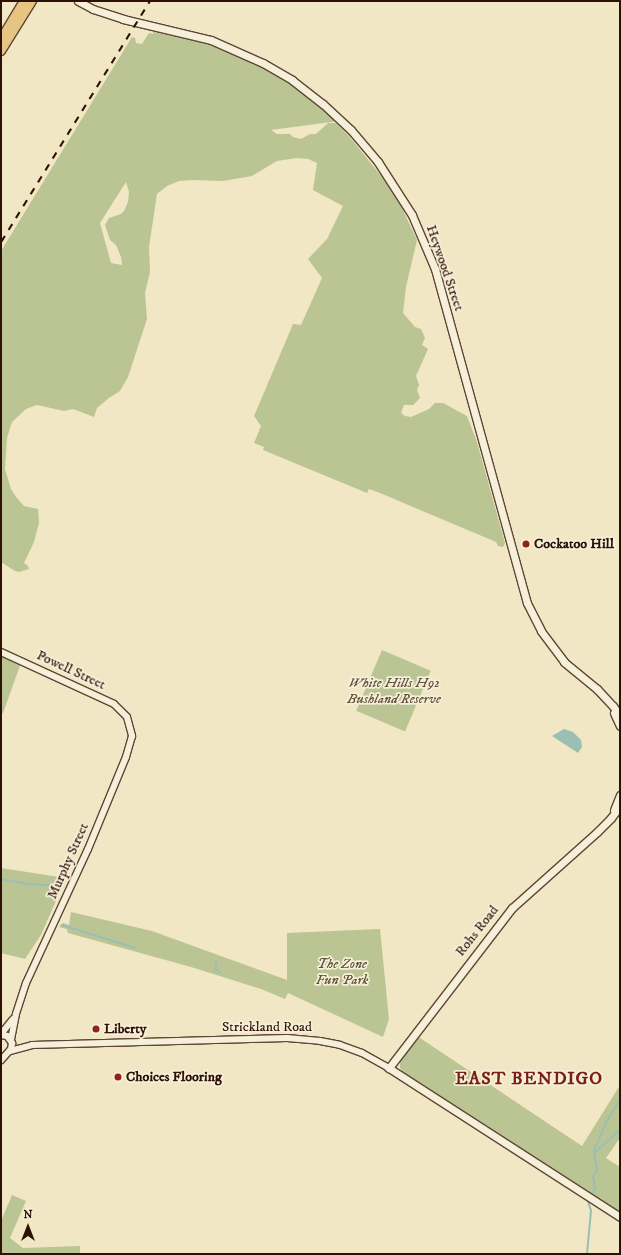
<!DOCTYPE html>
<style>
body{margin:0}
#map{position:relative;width:621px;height:1255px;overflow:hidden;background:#f1e7c4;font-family:"IM FELL DW Pica",serif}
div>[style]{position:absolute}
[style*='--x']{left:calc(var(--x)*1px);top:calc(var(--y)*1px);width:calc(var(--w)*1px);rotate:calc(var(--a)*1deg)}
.green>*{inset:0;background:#bbc594;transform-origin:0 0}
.water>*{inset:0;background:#9bbfb4}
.stream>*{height:1.5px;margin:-0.75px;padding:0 0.75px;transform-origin:0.75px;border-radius:0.75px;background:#9bbfb4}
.roads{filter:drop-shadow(1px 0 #5e4635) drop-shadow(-1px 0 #5e4635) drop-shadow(0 1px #5e4635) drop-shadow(0 -1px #5e4635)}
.tertiary>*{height:6px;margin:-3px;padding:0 3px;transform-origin:3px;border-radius:3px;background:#f6efd9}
.secondary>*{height:7px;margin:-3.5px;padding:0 3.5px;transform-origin:3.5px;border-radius:3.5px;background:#f6efd9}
.trunk>*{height:8px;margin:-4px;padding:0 4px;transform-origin:4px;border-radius:4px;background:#e8c482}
.rail>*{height:1.5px;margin-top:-0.75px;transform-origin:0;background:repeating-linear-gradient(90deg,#2d1105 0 7px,transparent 0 14px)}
.dots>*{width:11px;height:11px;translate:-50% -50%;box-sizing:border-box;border:2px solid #f6efd9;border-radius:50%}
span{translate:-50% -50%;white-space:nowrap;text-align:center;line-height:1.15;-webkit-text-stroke:3.5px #f6efd9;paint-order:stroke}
.street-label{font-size:14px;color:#2d1105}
.poi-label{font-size:14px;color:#2d1105;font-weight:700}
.left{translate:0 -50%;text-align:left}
.park-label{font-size:14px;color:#5f5037;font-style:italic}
.district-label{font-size:18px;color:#7a1f14;font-weight:700;letter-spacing:1px}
.frame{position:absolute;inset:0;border:2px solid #2d1105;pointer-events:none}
.north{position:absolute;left:8px;top:1207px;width:40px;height:40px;-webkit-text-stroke:3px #f6efd9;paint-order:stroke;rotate:0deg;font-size:11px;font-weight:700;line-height:16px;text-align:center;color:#2d1105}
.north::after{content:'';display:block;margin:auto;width:14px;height:18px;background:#2d1105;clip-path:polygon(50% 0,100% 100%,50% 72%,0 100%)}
</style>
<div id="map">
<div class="green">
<i style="clip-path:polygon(evenodd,153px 32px,225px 46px,276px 68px,339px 121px,271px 130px,277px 134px,290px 134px,293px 137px,301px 139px,310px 134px,316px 134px,328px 123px,336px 123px,349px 136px,386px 182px,402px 208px,417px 240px,406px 287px,403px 313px,415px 327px,421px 329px,425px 338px,422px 345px,428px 349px,416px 376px,419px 385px,417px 390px,420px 398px,413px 405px,404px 405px,401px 413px,405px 416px,411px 417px,429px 409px,435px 403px,443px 403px,467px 416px,477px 442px,505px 543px,503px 547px,498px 546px,496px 542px,380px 493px,369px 489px,367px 493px,263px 450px,264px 447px,254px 443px,261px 426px,254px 416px,293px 324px,301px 325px,322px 278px,308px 259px,327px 239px,343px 206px,313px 190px,317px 163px,308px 159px,297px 158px,277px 161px,252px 176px,223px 181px,192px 180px,179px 181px,167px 186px,157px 194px,149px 247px,150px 272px,145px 293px,147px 319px,128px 377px,120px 391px,109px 398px,97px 408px,94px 417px,73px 409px,64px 411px,37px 405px,26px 409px,12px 422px,7px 438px,5px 469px,11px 489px,16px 497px,24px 506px,38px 509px,39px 523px,34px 542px,24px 563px,28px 566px,29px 569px,19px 572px,15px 571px,1px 562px,1px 251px,132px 37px,135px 38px,136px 43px,142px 44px,149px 33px,153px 34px,153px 32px,126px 182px,129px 192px,128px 202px,124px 211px,121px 214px,109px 218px,105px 225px,110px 240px,116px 245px,121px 257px,122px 265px,111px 263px,100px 223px,126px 182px)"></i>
<i style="left:382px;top:650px;width:53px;height:66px;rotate:23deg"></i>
<i style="clip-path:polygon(1px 652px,22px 660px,3px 713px,1px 713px)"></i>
<i style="clip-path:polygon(1px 868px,66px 878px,41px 935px,25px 959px,1px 953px)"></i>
<i style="clip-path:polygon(71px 912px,152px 931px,287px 980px,287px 933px,380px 929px,389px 1019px,383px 1037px,288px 993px,285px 999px,261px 989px,191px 967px,68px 933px,67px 929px,59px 927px,63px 923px,69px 925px)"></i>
<i style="clip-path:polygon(417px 1036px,582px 1146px,620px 1085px,620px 1138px,606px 1158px,620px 1167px,620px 1214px,404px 1074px,400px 1068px,400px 1059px)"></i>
<i style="clip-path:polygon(12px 1195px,26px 1201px,10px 1238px,23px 1248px,80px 1246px,80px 1254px,1px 1254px,1px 1221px)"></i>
</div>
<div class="water">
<i style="clip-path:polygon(564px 729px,573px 732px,581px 740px,582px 747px,578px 753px,552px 736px)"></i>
</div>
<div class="stream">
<i style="--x:1;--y:879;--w:28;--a:10"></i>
<i style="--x:29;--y:884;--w:19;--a:3"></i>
<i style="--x:48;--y:885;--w:13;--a:23"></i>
<i style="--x:62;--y:925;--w:77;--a:17.3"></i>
<i style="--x:216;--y:966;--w:4;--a:-90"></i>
<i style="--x:215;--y:969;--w:6;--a:31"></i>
<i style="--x:594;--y:1151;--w:33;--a:-67"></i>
<i style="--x:607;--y:1121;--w:26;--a:-59"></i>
<i style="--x:592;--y:1194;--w:6;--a:-59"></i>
<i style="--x:595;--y:1189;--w:12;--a:-99"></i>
<i style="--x:593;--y:1177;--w:8;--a:-60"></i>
<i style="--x:597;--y:1170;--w:17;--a:-100"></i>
<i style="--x:594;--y:1153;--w:35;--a:-41"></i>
<i style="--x:587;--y:1254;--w:43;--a:-84.7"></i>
<i style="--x:591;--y:1211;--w:9;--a:-108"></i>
</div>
<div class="roads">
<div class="tertiary">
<i style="--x:1;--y:652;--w:124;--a:24.7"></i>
<i style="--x:114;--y:704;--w:18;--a:45"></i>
<i style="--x:127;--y:717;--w:20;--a:75"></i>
<i style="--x:132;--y:736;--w:22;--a:106"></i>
<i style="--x:126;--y:757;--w:100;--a:112.4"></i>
<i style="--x:88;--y:849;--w:148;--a:114.8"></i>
<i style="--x:26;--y:983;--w:33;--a:108"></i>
<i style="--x:16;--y:1014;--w:25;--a:101"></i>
<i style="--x:1;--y:1034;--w:19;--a:-51"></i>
<i style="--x:1;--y:1035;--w:6;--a:9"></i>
<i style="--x:7;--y:1036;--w:9;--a:54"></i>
<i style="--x:12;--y:1043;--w:6;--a:99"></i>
<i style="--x:11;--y:1049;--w:15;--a:132"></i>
<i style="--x:10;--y:1051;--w:23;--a:-15"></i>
<i style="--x:32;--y:1045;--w:255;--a:-1.6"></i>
<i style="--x:287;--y:1038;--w:33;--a:5"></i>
<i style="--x:320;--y:1041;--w:20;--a:11"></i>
<i style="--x:340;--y:1045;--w:23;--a:20"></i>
<i style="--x:362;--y:1053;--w:31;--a:29"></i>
</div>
<div class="secondary">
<i style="--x:78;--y:1;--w:17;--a:28"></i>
<i style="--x:93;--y:9;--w:32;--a:18"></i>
<i style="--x:123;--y:19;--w:90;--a:13.4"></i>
<i style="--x:211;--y:40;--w:57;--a:23.9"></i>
<i style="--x:263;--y:63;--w:34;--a:30"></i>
<i style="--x:292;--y:80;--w:39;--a:38"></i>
<i style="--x:323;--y:104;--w:38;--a:43"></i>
<i style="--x:351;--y:130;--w:42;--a:49.8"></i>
<i style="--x:378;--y:162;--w:63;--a:57.3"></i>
<i style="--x:412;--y:215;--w:59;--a:66.9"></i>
<i style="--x:435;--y:269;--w:346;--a:74.6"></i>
<i style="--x:527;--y:603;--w:31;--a:63"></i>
<i style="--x:541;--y:631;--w:39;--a:53"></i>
<i style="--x:564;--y:662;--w:43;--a:39.3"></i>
<i style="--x:597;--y:689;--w:23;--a:47"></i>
<i style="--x:613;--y:706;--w:12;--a:55"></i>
<i style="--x:614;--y:713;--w:14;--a:65"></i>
<i style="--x:620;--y:806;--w:15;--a:127"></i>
<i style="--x:611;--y:818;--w:20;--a:135"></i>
<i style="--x:597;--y:832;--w:114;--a:138.2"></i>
<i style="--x:512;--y:908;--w:202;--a:127.6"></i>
<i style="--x:389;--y:1068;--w:275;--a:32.8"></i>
<i style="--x:614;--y:810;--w:16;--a:-68"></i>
</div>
<div class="trunk">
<i style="--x:1;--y:39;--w:44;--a:-58.8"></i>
<i style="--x:1;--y:51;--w:59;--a:-58.2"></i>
</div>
</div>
<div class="rail">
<i style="--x:1;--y:242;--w:283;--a:-58.3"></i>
</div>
<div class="dots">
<i style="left:526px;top:544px;background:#8f2418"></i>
<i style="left:96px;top:1029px;background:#8f2418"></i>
<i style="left:118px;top:1077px;background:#8f2418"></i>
</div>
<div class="street-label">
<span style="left:445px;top:268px;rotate:71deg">Heywood Street</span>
<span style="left:71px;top:670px;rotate:25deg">Powell Street</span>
<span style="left:68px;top:861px;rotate:-66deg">Murphy Street</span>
<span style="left:477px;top:931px;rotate:-52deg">Rohs Road</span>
<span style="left:267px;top:1027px">Strickland Road</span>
</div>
<div class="poi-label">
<span class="left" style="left:534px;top:544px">Cockatoo Hill</span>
<span class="left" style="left:104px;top:1029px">Liberty</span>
<span class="left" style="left:126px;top:1077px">Choices Flooring</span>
</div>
<div class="park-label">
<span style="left:394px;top:691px">White Hills H92<br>Bushland Reserve</span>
<span style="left:342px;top:972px">The Zone<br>Fun Park</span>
</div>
<div class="district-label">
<span style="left:529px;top:1079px">EAST BENDIGO</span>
</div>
<div class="frame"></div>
<div class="north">N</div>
</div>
